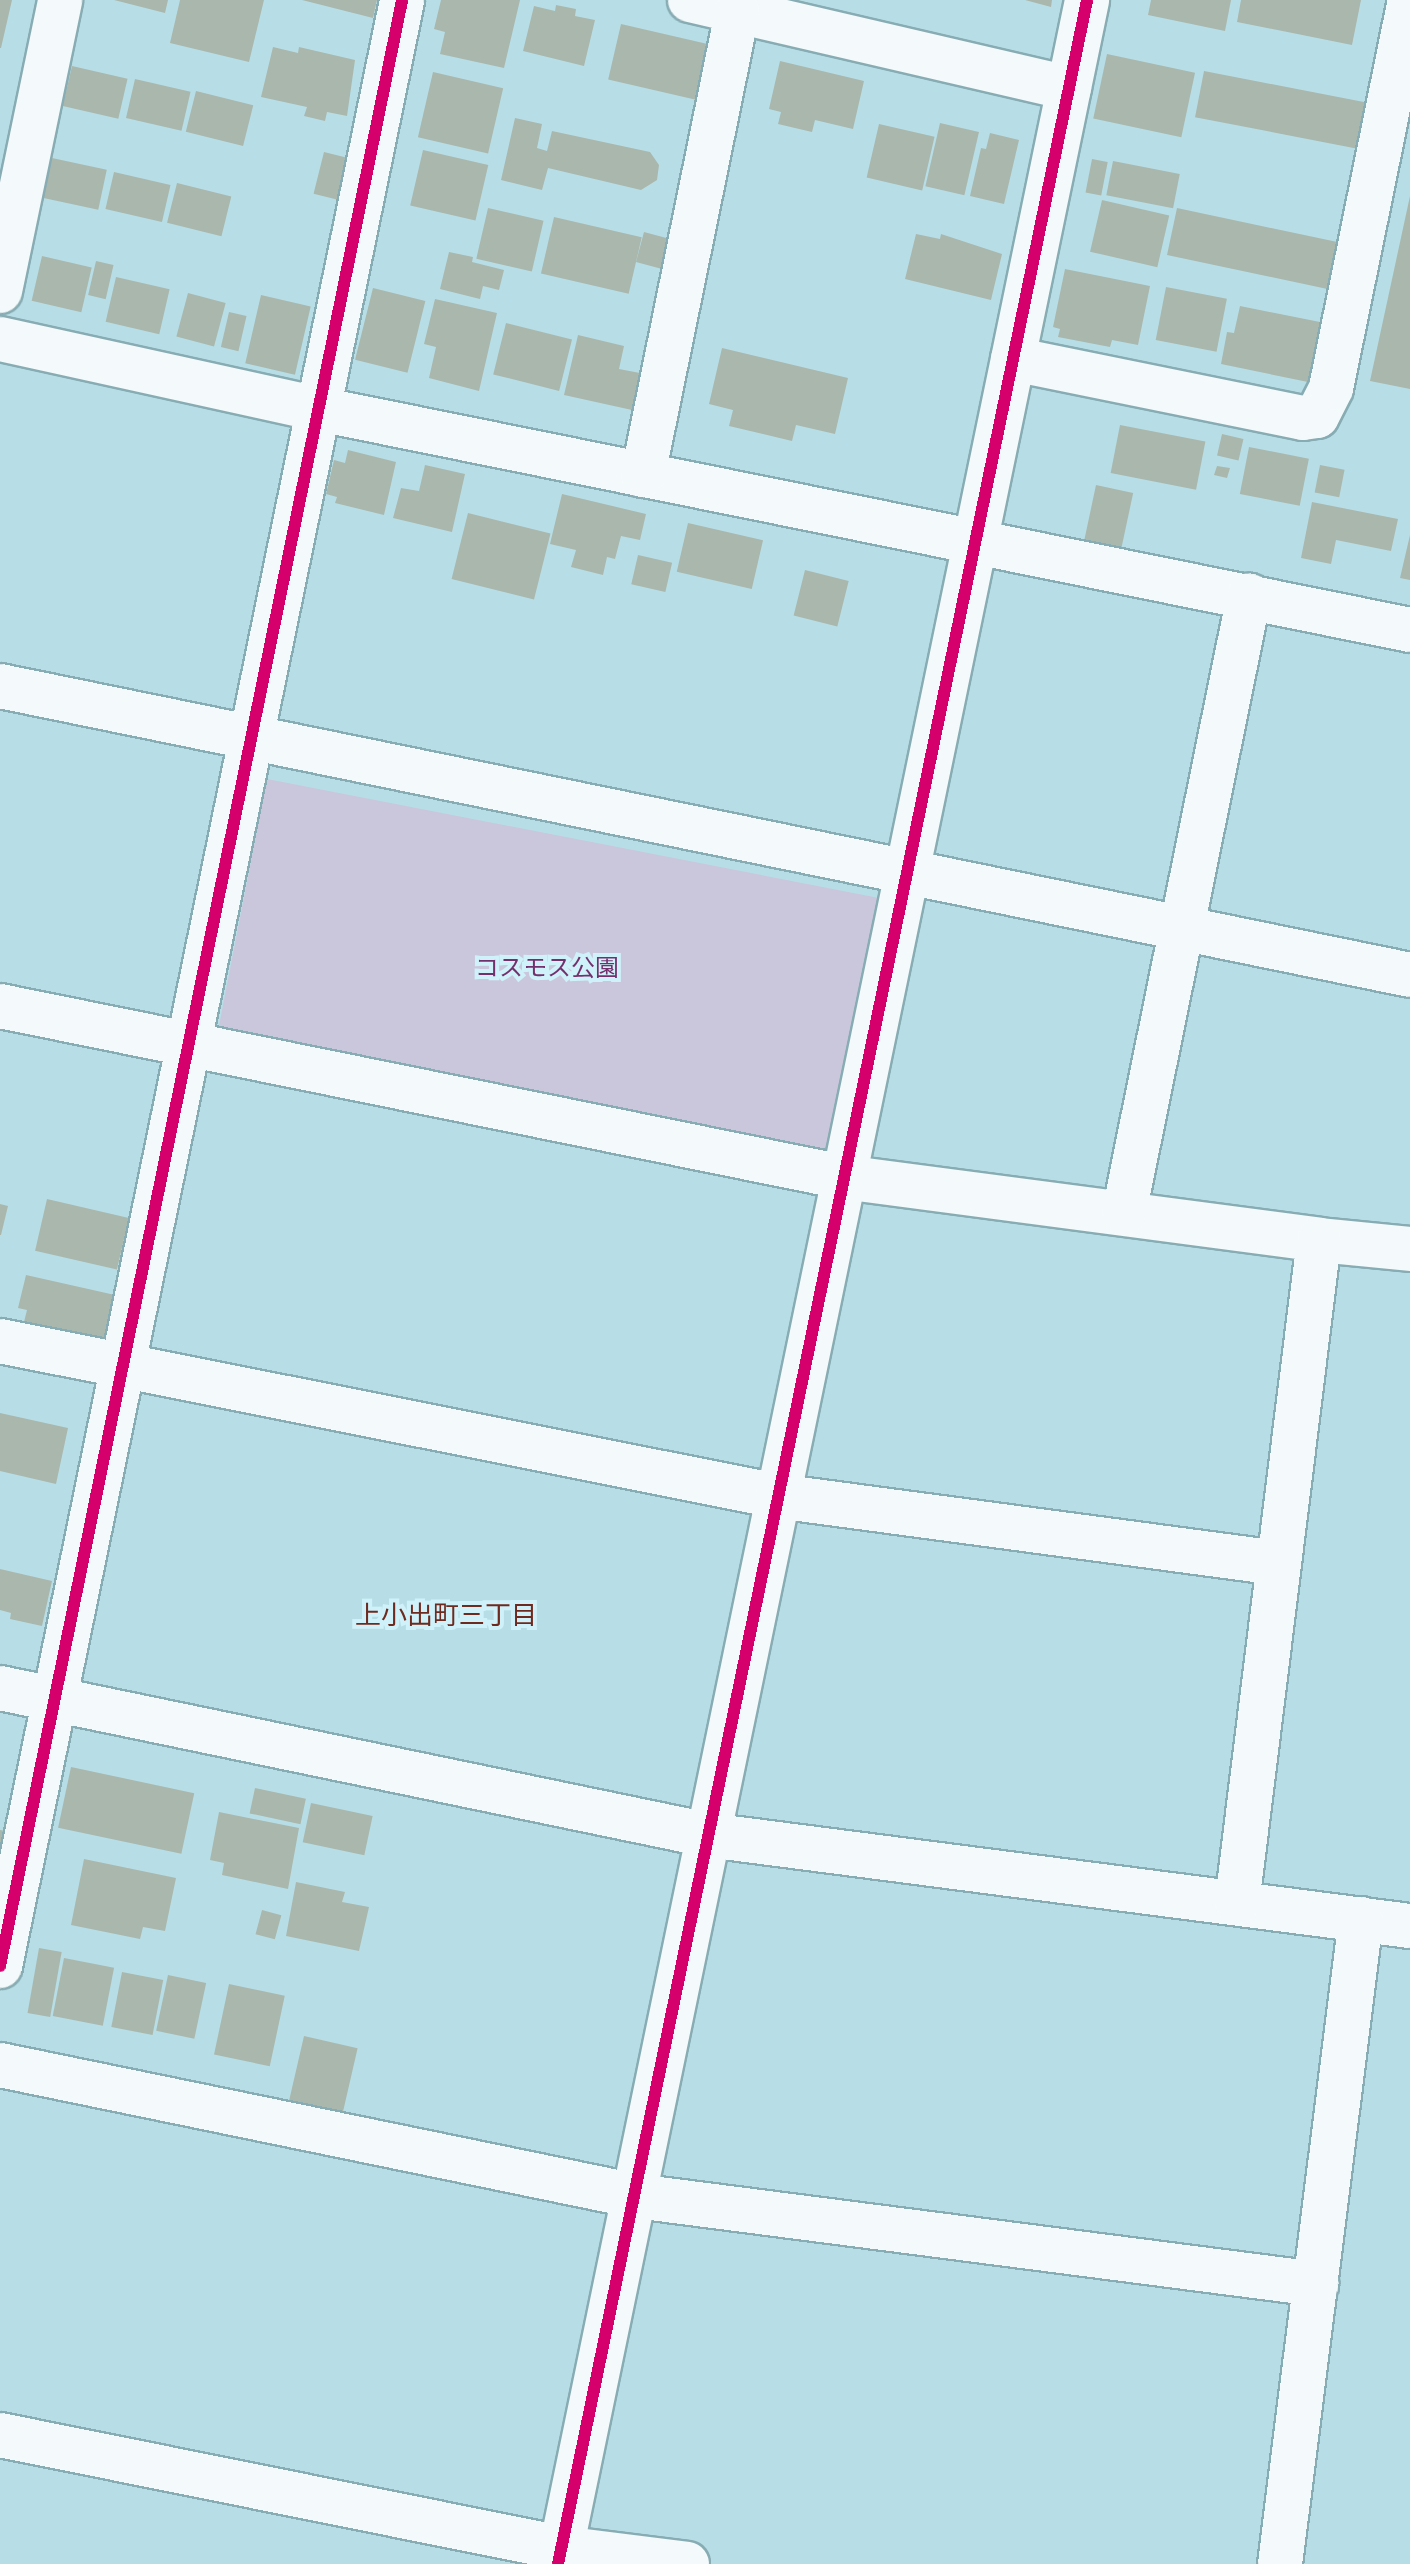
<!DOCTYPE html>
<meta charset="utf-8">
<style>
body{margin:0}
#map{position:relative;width:1410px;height:2564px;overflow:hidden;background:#b7dee6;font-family:"DM Sans","Noto Sans JP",sans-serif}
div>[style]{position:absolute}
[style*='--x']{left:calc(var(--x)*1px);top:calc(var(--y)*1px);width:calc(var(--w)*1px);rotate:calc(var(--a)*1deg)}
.green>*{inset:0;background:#cac6dc;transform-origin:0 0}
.building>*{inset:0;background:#aab7ad;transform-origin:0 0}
.roads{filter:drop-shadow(2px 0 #88acb3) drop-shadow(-2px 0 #88acb3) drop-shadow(0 2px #88acb3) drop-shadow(0 -2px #88acb3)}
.minor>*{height:44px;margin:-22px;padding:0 22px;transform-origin:22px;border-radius:22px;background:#f4fafb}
.cycleway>*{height:12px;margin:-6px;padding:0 6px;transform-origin:6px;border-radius:6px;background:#d6006c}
span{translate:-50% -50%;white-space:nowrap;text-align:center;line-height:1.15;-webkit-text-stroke:8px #cff1f9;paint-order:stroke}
.park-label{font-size:24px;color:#74306d}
.neighbourhood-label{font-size:26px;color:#6e2a1e}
</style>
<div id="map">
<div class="green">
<i style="left:267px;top:779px;width:622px;height:262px;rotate:11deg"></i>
</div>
<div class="building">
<i style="clip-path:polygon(0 0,12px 0,1px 48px,0 48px)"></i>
<i style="clip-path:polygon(114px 0,168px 0,165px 13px)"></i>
<i style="clip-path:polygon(180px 0,264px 0,249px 62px,170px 43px)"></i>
<i style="clip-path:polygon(302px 0,377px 0,373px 18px)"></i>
<i style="clip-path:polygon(441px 0,520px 0,504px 68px,440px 54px,445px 32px,434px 29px)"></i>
<i style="clip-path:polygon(1025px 0,1052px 0,1051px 7px)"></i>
<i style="clip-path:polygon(1151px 0,1231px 0,1225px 31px,1148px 15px)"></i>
<i style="clip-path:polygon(1241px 0,1361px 0,1352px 45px,1237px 22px)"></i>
<i style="clip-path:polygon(556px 5px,576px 9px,575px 16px,595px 20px,584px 66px,523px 51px,534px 6px,555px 11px)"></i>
<i style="left:621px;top:24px;width:90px;height:57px;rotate:13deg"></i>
<i style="clip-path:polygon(273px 47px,298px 53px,299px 47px,355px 60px,347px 116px,327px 112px,325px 121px,304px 116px,307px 107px,261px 97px)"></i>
<i style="left:1107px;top:54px;width:90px;height:66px;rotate:12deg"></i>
<i style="clip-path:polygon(780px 61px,864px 81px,853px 129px,815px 120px,812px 132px,778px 124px,781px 112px,769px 109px)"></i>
<i style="left:72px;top:66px;width:57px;height:41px;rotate:13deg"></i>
<i style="left:1204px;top:71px;width:172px;height:47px;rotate:11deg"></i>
<i style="left:433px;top:72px;width:72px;height:67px;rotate:13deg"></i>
<i style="left:135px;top:79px;width:57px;height:40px;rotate:13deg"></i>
<i style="left:196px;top:91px;width:59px;height:42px;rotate:14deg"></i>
<i style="clip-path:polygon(515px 118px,542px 124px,537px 148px,547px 151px,552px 131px,650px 152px,659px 165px,657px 180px,641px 190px,548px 168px,542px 190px,501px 180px)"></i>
<i style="left:940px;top:123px;width:40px;height:65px;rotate:13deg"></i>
<i style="left:879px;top:124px;width:57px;height:55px;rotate:13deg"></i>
<i style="clip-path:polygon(990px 133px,1019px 140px,1004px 204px,970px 196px,981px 148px,986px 149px)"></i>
<i style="left:423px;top:150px;width:67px;height:57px;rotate:13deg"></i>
<i style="left:324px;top:152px;width:29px;height:43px;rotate:14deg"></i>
<i style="left:52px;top:158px;width:56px;height:41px;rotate:12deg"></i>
<i style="left:1092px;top:159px;width:16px;height:34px;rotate:11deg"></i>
<i style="left:1113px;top:161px;width:68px;height:35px;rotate:11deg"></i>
<i style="left:114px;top:172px;width:58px;height:38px;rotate:13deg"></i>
<i style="left:177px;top:183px;width:56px;height:41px;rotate:14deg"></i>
<i style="clip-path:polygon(1410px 196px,1410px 389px,1370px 381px)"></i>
<i style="left:1102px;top:200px;width:69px;height:53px;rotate:13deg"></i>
<i style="left:488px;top:208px;width:57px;height:52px;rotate:13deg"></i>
<i style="left:1177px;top:208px;width:170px;height:48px;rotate:12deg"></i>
<i style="left:554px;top:217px;width:90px;height:58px;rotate:13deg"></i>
<i style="left:644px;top:232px;width:28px;height:31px;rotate:15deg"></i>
<i style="clip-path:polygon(916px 234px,940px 239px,941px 234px,1002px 254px,991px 300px,905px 279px)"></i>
<i style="clip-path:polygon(449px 252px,473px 257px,472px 262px,504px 270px,499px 290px,483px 286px,480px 299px,440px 289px)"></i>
<i style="left:42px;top:256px;width:51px;height:46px;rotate:13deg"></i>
<i style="left:96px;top:261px;width:18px;height:35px;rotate:13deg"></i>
<i style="clip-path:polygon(1065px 269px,1150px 286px,1138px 345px,1112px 340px,1110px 347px,1058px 337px,1060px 329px,1053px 327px)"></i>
<i style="left:116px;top:277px;width:55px;height:46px;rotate:13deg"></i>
<i style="left:1166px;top:287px;width:62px;height:54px;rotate:11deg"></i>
<i style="left:373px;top:288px;width:54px;height:74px;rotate:14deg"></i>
<i style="left:188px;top:293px;width:39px;height:45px;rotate:15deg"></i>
<i style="left:261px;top:295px;width:51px;height:70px;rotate:13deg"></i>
<i style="clip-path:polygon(435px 299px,497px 313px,479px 391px,429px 378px,436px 347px,424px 344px)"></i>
<i style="clip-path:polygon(1240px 306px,1320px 322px,1308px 382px,1221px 364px,1227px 332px,1234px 333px)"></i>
<i style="left:229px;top:312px;width:18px;height:36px;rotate:13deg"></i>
<i style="left:506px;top:323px;width:68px;height:53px;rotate:14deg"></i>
<i style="clip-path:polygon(578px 335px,624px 346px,619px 369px,640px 373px,632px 410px,564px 395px)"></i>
<i style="clip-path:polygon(722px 348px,848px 378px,835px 434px,796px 425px,792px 441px,729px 426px,733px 410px,709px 404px)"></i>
<i style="left:1120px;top:425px;width:87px;height:49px;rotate:11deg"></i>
<i style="left:1222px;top:434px;width:22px;height:22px;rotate:13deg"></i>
<i style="left:1249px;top:447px;width:61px;height:48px;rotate:11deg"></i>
<i style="clip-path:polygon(348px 450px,396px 462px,384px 515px,335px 503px,337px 497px,326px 494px,334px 460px,345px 463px)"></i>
<i style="clip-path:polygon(425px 465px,465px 474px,452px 532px,393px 518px,401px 488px,419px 491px)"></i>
<i style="left:1320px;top:465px;width:25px;height:28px;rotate:11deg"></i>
<i style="clip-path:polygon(1217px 466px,1230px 468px,1227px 478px,1214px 475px)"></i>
<i style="left:1096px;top:485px;width:38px;height:59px;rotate:12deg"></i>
<i style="clip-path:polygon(562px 494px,646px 514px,640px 540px,621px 536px,615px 559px,607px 557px,603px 575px,571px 567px,576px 550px,550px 544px)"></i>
<i style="clip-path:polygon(1312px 502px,1398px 519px,1391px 551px,1336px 540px,1331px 564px,1301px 558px)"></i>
<i style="left:468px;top:513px;width:85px;height:68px;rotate:14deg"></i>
<i style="left:688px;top:523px;width:77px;height:50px;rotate:13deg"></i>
<i style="clip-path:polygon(1410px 535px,1410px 580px,1400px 578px)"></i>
<i style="left:638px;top:555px;width:35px;height:30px;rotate:13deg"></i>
<i style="left:805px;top:570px;width:45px;height:47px;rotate:14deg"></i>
<i style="left:47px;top:1199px;width:84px;height:53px;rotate:13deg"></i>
<i style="clip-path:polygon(0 1204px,8px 1206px,1px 1235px,0 1235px)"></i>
<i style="clip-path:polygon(26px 1275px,115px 1295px,105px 1344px,23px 1326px,27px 1310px,18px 1308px)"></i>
<i style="clip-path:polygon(0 1413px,68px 1428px,56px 1484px,0 1471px)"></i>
<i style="clip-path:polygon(0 1569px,52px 1581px,42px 1626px,10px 1619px,11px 1613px,0 1610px)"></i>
<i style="left:71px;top:1767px;width:126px;height:62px;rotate:12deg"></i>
<i style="left:255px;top:1788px;width:52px;height:26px;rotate:12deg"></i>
<i style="left:311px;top:1803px;width:63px;height:40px;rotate:12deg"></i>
<i style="clip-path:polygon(219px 1812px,299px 1828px,288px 1889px,222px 1875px,224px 1863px,210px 1860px)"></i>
<i style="clip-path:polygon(0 1830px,6px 1831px,1px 1853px,0 1853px)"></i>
<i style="clip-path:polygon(84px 1859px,176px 1878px,165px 1931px,143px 1927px,140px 1939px,71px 1925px)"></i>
<i style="clip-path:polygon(296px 1882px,345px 1892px,342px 1902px,369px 1907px,359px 1951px,286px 1936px)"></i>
<i style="left:262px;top:1910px;width:20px;height:25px;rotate:15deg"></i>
<i style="left:39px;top:1948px;width:23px;height:66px;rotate:10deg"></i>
<i style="left:64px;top:1958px;width:51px;height:59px;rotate:11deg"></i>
<i style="left:122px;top:1972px;width:42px;height:56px;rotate:11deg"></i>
<i style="left:168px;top:1975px;width:39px;height:57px;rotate:12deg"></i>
<i style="left:229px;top:1984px;width:57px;height:72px;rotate:12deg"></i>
<i style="left:304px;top:2036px;width:55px;height:68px;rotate:13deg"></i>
</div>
<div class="roads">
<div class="minor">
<i style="--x:690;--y:0;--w:389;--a:13.1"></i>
<i style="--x:0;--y:291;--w:297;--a:-78.3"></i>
<i style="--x:0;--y:339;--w:327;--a:12.4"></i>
<i style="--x:319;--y:409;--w:1113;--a:11.45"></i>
<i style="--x:1013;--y:359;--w:296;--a:11.5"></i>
<i style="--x:1303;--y:418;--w:14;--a:-8"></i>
<i style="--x:1317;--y:416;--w:31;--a:-63"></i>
<i style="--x:1331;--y:388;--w:396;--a:-78.5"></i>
<i style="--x:643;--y:475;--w:473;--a:-78.5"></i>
<i style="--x:0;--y:686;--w:1439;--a:11.58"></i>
<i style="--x:0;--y:1006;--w:860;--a:11.47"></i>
<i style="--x:843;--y:1177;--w:480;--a:7.5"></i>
<i style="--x:1319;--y:1240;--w:91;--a:5.6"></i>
<i style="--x:1124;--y:1213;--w:630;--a:-78.55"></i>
<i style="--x:0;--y:1341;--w:792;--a:11.28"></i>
<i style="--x:777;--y:1496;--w:505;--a:7.62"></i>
<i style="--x:0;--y:1688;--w:723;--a:11.73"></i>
<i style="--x:708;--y:1835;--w:708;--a:7.39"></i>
<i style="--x:1237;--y:1903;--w:668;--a:-82.95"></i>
<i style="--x:0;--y:1966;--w:2007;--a:-78.44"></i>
<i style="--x:0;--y:2065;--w:649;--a:11.64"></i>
<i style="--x:636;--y:2196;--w:686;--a:7.37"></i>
<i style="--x:0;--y:2435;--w:572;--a:11.39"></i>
<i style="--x:561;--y:2548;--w:127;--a:7.2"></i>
<i style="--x:558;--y:2564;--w:2618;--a:-78.34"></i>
<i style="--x:1280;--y:2564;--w:650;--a:-82.84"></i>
</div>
</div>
<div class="cycleway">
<i style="--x:0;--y:1966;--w:2007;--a:-78.44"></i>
<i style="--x:558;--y:2564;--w:2618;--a:-78.34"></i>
</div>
<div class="park-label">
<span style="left:547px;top:968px">コスモス公園</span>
</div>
<div class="neighbourhood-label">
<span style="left:446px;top:1616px">上小出町三丁目</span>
</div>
</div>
